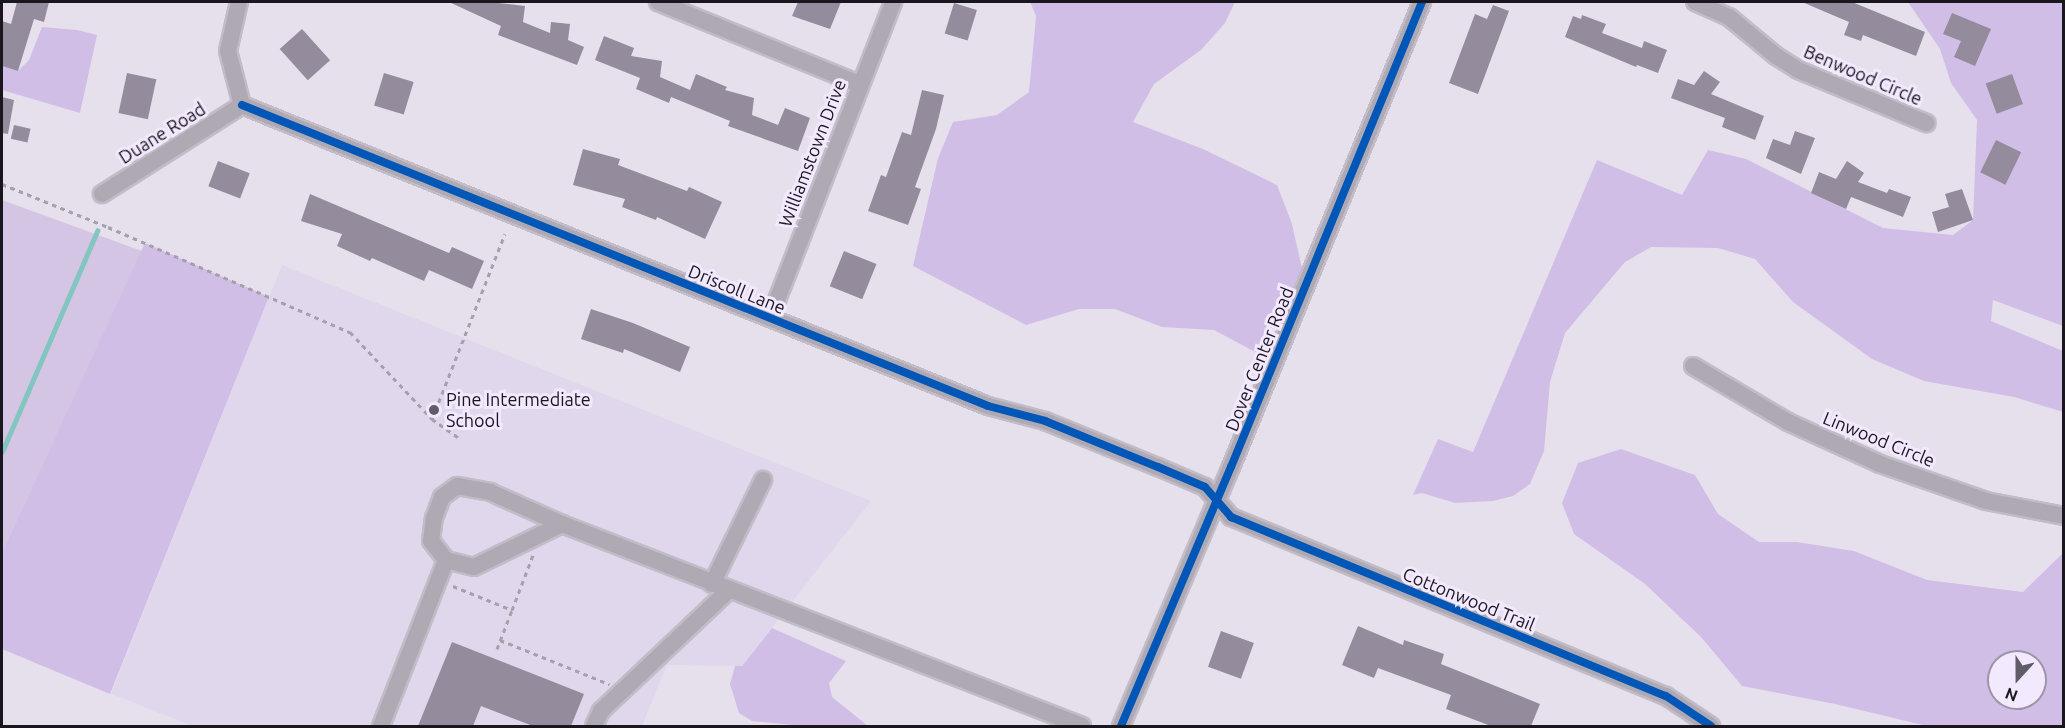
<!DOCTYPE html>
<style>
body{margin:0}
#map{position:relative;width:2065px;height:728px;overflow:hidden;background:#e6e0ed;font-family:Ubuntu,sans-serif}
div>[style]{position:absolute}
[style*='--x']{left:calc(var(--x)*1px);top:calc(var(--y)*1px);width:calc(var(--w)*1px);rotate:calc(var(--a)*1deg)}
.built>*{inset:0;background:#e1d7ed}
.green>*{inset:0;background:#d4c5e5}
.forest>*{inset:0;background:#d1bee6}
.stream>*{height:4.5px;margin:-2.25px;padding:0 2.25px;transform-origin:2.25px;border-radius:2.25px;background:#83c5c0}
.building>*{inset:0;background:#948c9c;transform-origin:0 0}
.path>*{height:3px;margin-top:-1.5px;transform-origin:0;background:repeating-linear-gradient(90deg,#a5a0ab 0 4.5px,transparent 0 9px)}
.roads{filter:drop-shadow(2px 0 #c1bcc7) drop-shadow(-2px 0 #c1bcc7) drop-shadow(0 2px #c1bcc7) drop-shadow(0 -2px #c1bcc7)}
.minor>*{height:16px;margin:-8px;padding:0 8px;transform-origin:8px;border-radius:8px;background:#aea9b3}
.cycleway>*{height:8px;margin:-4px;padding:0 4px;transform-origin:4px;border-radius:4px;background:#0057b8}
.dots>*{width:16px;height:16px;translate:-50% -50%;box-sizing:border-box;border:3px solid #f2e9ff;border-radius:50%}
span{translate:-50% -50%;white-space:nowrap;text-align:center;line-height:1.15;-webkit-text-stroke:6px #f2e9ff;paint-order:stroke}
.street-label{font-size:18px;color:#1a161e}
.poi-label{font-size:18px;color:#1a161e}
.left{translate:0 -50%;text-align:left}
.frame{position:absolute;inset:0;border:3px solid #1a161e;pointer-events:none}
.north{position:absolute;left:1987px;top:650px;width:60px;height:60px;box-sizing:border-box;background:#f2e9ff;border:2px solid #9c95a5;border-radius:50%;rotate:201deg;font-size:16px;font-weight:700;line-height:24px;text-align:center;color:#1a161e}
.north::after{content:'';display:block;margin:auto;width:21px;height:27px;background:#615d66;clip-path:polygon(50% 0,100% 100%,50% 72%,0 100%)}
</style>
<div id="map">
<div class="built">
<i style="clip-path:polygon(282px 265px,871px 501px,742px 666px,667px 665px,642px 726px,192px 726px,111px 694px)"></i>
</div>
<div class="green">
<i style="clip-path:polygon(2px 200px,142px 251px,2px 552px)"></i>
</div>
<div class="forest">
<i style="clip-path:polygon(1030px 2px,1235px 2px,1225px 23px,1201px 50px,1154px 84px,1133px 122px,1203px 149px,1277px 185px,1292px 224px,1303px 273px,1259px 354px,1214px 330px,1162px 327px,1115px 309px,1079px 309px,1026px 325px,913px 266px,938px 158px,953px 122px,997px 115px,1029px 92px,1036px 16px)"></i>
<i style="clip-path:polygon(1908px 2px,2063px 2px,2063px 326px,1993px 300px,1991px 321px,2063px 351px,2063px 412px,2014px 397px,1924px 381px,1872px 359px,1793px 302px,1755px 259px,1718px 248px,1651px 247px,1625px 262px,1565px 333px,1550px 382px,1544px 451px,1530px 484px,1513px 496px,1493px 501px,1455px 503px,1422px 493px,1413px 495px,1438px 439px,1473px 452px,1597px 160px,1682px 195px,1708px 150px,1746px 159px,1883px 228px,1953px 235px,1973px 220px,1977px 120px,1951px 83px,1940px 49px)"></i>
<i style="clip-path:polygon(42px 27px,77px 30px,97px 35px,80px 113px,2px 90px,2px 66px,18px 71px,29px 60px)"></i>
<i style="clip-path:polygon(145px 243px,269px 297px,110px 694px,2px 649px,2px 552px)"></i>
<i style="clip-path:polygon(evenodd,1621px 449px,1695px 475px,1718px 514px,1759px 542px,1797px 542px,1854px 551px,1927px 580px,2023px 592px,2063px 553px,2063px 726px,1927px 726px,1835px 704px,1742px 686px,1701px 637px,1645px 584px,1574px 534px,1562px 503px,1578px 463px,1621px 449px,1999px 662px,2035px 662px,2035px 698px,1999px 698px,1999px 662px)"></i>
<i style="clip-path:polygon(772px 628px,846px 661px,829px 683px,832px 697px,868px 726px,804px 726px,752px 721px,739px 713px,730px 684px,735px 666px,742px 666px)"></i>
</div>
<div class="stream">
<i style="--x:2;--y:452;--w:241;--a:-66.7"></i>
</div>
<div class="building">
<i style="clip-path:polygon(17px 2px,49px 2px,44px 22px,34px 19px,18px 71px,2px 66px,2px 21px,11px 24px)"></i>
<i style="clip-path:polygon(449px 2px,489px 2px,525px 6px,523px 22px,550px 33px,551px 22px,570px 24px,568px 40px,584px 47px,577px 65px,498px 35px,501px 26px)"></i>
<i style="clip-path:polygon(798px 2px,841px 2px,830px 29px,792px 16px)"></i>
<i style="clip-path:polygon(1802px 2px,1852px 2px,1925px 32px,1916px 56px,1863px 35px,1861px 41px,1844px 35px,1849px 22px)"></i>
<i style="left:954px;top:3px;width:24px;height:32px;rotate:17deg"></i>
<i style="clip-path:polygon(1493px 5px,1509px 11px,1478px 94px,1449px 83px,1475px 14px,1487px 19px)"></i>
<i style="clip-path:polygon(1952px 13px,1991px 29px,1975px 66px,1954px 57px,1961px 41px,1943px 34px)"></i>
<i style="clip-path:polygon(1582px 15px,1606px 24px,1602px 33px,1642px 48px,1644px 41px,1667px 50px,1658px 73px,1637px 65px,1636px 67px,1565px 37px,1573px 16px,1581px 19px)"></i>
<i style="left:302px;top:29px;width:42px;height:30px;rotate:48deg"></i>
<i style="clip-path:polygon(604px 36px,634px 48px,631px 56px,662px 61px,660px 77px,690px 90px,696px 74px,727px 87px,725px 90px,754px 98px,752px 115px,778px 125px,785px 108px,810px 118px,798px 151px,728px 126px,730px 121px,671px 97px,669px 103px,636px 89px,640px 78px,595px 60px)"></i>
<i style="clip-path:polygon(1704px 71px,1720px 82px,1711px 94px,1764px 116px,1755px 140px,1722px 127px,1725px 118px,1671px 98px,1678px 79px,1694px 85px)"></i>
<i style="left:127px;top:73px;width:30px;height:41px;rotate:12deg"></i>
<i style="left:384px;top:73px;width:31px;height:34px;rotate:17deg"></i>
<i style="left:2012px;top:74px;width:32px;height:28px;rotate:70deg"></i>
<i style="clip-path:polygon(922px 90px,944px 95px,936px 129px,915px 187px,921px 189px,908px 225px,868px 211px,881px 175px,886px 177px,902px 132px,911px 135px)"></i>
<i style="clip-path:polygon(2px 97px,14px 100px,8px 134px,2px 133px)"></i>
<i style="left:14px;top:125px;width:17px;height:14px;rotate:13deg"></i>
<i style="clip-path:polygon(1795px 131px,1815px 138px,1801px 174px,1766px 158px,1773px 139px,1790px 145px)"></i>
<i style="left:1996px;top:140px;width:28px;height:36px;rotate:26deg"></i>
<i style="clip-path:polygon(583px 149px,620px 159px,618px 165px,687px 191px,689px 187px,722px 202px,705px 239px,657px 217px,656px 220px,622px 207px,625px 199px,573px 185px)"></i>
<i style="left:218px;top:161px;width:34px;height:27px;rotate:21deg"></i>
<i style="clip-path:polygon(1847px 161px,1864px 173px,1858px 182px,1887px 193px,1889px 189px,1911px 197px,1903px 217px,1851px 197px,1846px 209px,1811px 193px,1819px 172px,1836px 179px)"></i>
<i style="clip-path:polygon(1962px 189px,1973px 220px,1938px 232px,1932px 212px,1949px 207px,1945px 194px)"></i>
<i style="clip-path:polygon(310px 194px,449px 253px,452px 247px,484px 261px,472px 289px,429px 270px,424px 281px,372px 258px,370px 261px,337px 246px,342px 234px,301px 221px)"></i>
<i style="left:844px;top:251px;width:35px;height:38px;rotate:22deg"></i>
<i style="clip-path:polygon(591px 309px,633px 323px,690px 347px,680px 372px,624px 349px,623px 353px,581px 339px)"></i>
<i style="clip-path:polygon(1358px 626px,1403px 645px,1404px 640px,1444px 654px,1441px 664px,1540px 704px,1531px 726px,1491px 726px,1446px 709px,1451px 695px,1378px 668px,1374px 678px,1342px 665px)"></i>
<i style="left:1221px;top:631px;width:35px;height:38px;rotate:20deg"></i>
<i style="clip-path:polygon(452px 642px,584px 694px,571px 726px,533px 726px,481px 706px,473px 726px,418px 726px)"></i>
</div>
<div class="path">
<i style="--x:2;--y:184;--w:114;--a:22.1"></i>
<i style="--x:108;--y:227;--w:264;--a:23.5"></i>
<i style="--x:350;--y:332;--w:120;--a:46.7"></i>
<i style="--x:432;--y:419;--w:33;--a:35"></i>
<i style="--x:432;--y:419;--w:199;--a:-68.5"></i>
<i style="--x:453;--y:586;--w:64;--a:22.1"></i>
<i style="--x:512;--y:610;--w:59;--a:-69.1"></i>
<i style="--x:500;--y:640;--w:118;--a:22"></i>
<i style="--x:497;--y:649;--w:42;--a:-69"></i>
</div>
<div class="roads">
<div class="minor">
<i style="--x:239;--y:2;--w:50;--a:102.7"></i>
<i style="--x:228;--y:51;--w:56;--a:75.5"></i>
<i style="--x:658;--y:2;--w:217;--a:22.2"></i>
<i style="--x:1695;--y:2;--w:37;--a:24"></i>
<i style="--x:1729;--y:17;--w:61;--a:39.7"></i>
<i style="--x:1776;--y:56;--w:26;--a:32"></i>
<i style="--x:1798;--y:70;--w:139;--a:22.5"></i>
<i style="--x:242;--y:105;--w:804;--a:21.97"></i>
<i style="--x:988;--y:406;--w:59;--a:14.7"></i>
<i style="--x:1045;--y:421;--w:122;--a:22.2"></i>
<i style="--x:1158;--y:467;--w:51;--a:23.1"></i>
<i style="--x:1205;--y:487;--w:40;--a:49"></i>
<i style="--x:1231;--y:517;--w:470;--a:22.4"></i>
<i style="--x:1666;--y:696;--w:54;--a:33.7"></i>
<i style="--x:102;--y:194;--w:166;--a:-32.4"></i>
<i style="--x:770;--y:318;--w:339;--a:-68.7"></i>
<i style="--x:1693;--y:366;--w:110;--a:30.5"></i>
<i style="--x:1788;--y:422;--w:101;--a:24.5"></i>
<i style="--x:1880;--y:464;--w:112;--a:19.2"></i>
<i style="--x:1986;--y:501;--w:79;--a:10.9"></i>
<i style="--x:457;--y:486;--w:34;--a:10"></i>
<i style="--x:490;--y:492;--w:79;--a:24"></i>
<i style="--x:562;--y:524;--w:98;--a:154"></i>
<i style="--x:474;--y:567;--w:29;--a:-166"></i>
<i style="--x:446;--y:560;--w:24;--a:-128"></i>
<i style="--x:431;--y:541;--w:23;--a:-83"></i>
<i style="--x:434;--y:518;--w:22;--a:-69"></i>
<i style="--x:442;--y:497;--w:19;--a:-36"></i>
<i style="--x:562;--y:524;--w:558;--a:21.23"></i>
<i style="--x:712;--y:584;--w:116;--a:-63.9"></i>
<i style="--x:381;--y:726;--w:178;--a:-68.6"></i>
<i style="--x:594;--y:726;--w:17;--a:-65"></i>
<i style="--x:601;--y:711;--w:176;--a:-43.4"></i>
<i style="--x:1121;--y:726;--w:281;--a:-67"></i>
<i style="--x:1231;--y:467;--w:503;--a:-67.67"></i>
</div>
</div>
<div class="cycleway">
<i style="--x:242;--y:105;--w:804;--a:21.97"></i>
<i style="--x:988;--y:406;--w:59;--a:14.7"></i>
<i style="--x:1045;--y:421;--w:122;--a:22.2"></i>
<i style="--x:1158;--y:467;--w:51;--a:23.1"></i>
<i style="--x:1205;--y:487;--w:40;--a:49"></i>
<i style="--x:1231;--y:517;--w:470;--a:22.4"></i>
<i style="--x:1666;--y:696;--w:54;--a:33.7"></i>
<i style="--x:1121;--y:726;--w:281;--a:-67"></i>
<i style="--x:1231;--y:467;--w:503;--a:-67.67"></i>
</div>
<div class="dots">
<i style="left:434px;top:410px;background:#615d66"></i>
</div>
<div class="street-label">
<span style="left:1863px;top:75px;rotate:23deg">Benwood Circle</span>
<span style="left:162px;top:133px;rotate:-32deg">Duane Road</span>
<span style="left:812px;top:153px;rotate:-69deg">Williamstown Drive</span>
<span style="left:737px;top:289px;rotate:22deg">Driscoll Lane</span>
<span style="left:1259px;top:359px;rotate:-68deg">Dover Center Road</span>
<span style="left:1879px;top:439px;rotate:22deg">Linwood Circle</span>
<span style="left:1469px;top:599px;rotate:22deg">Cottonwood Trail</span>
</div>
<div class="poi-label">
<span class="left" style="left:446px;top:410px">Pine Intermediate<br>School</span>
</div>
<div class="frame"></div>
<div class="north">N</div>
</div>
